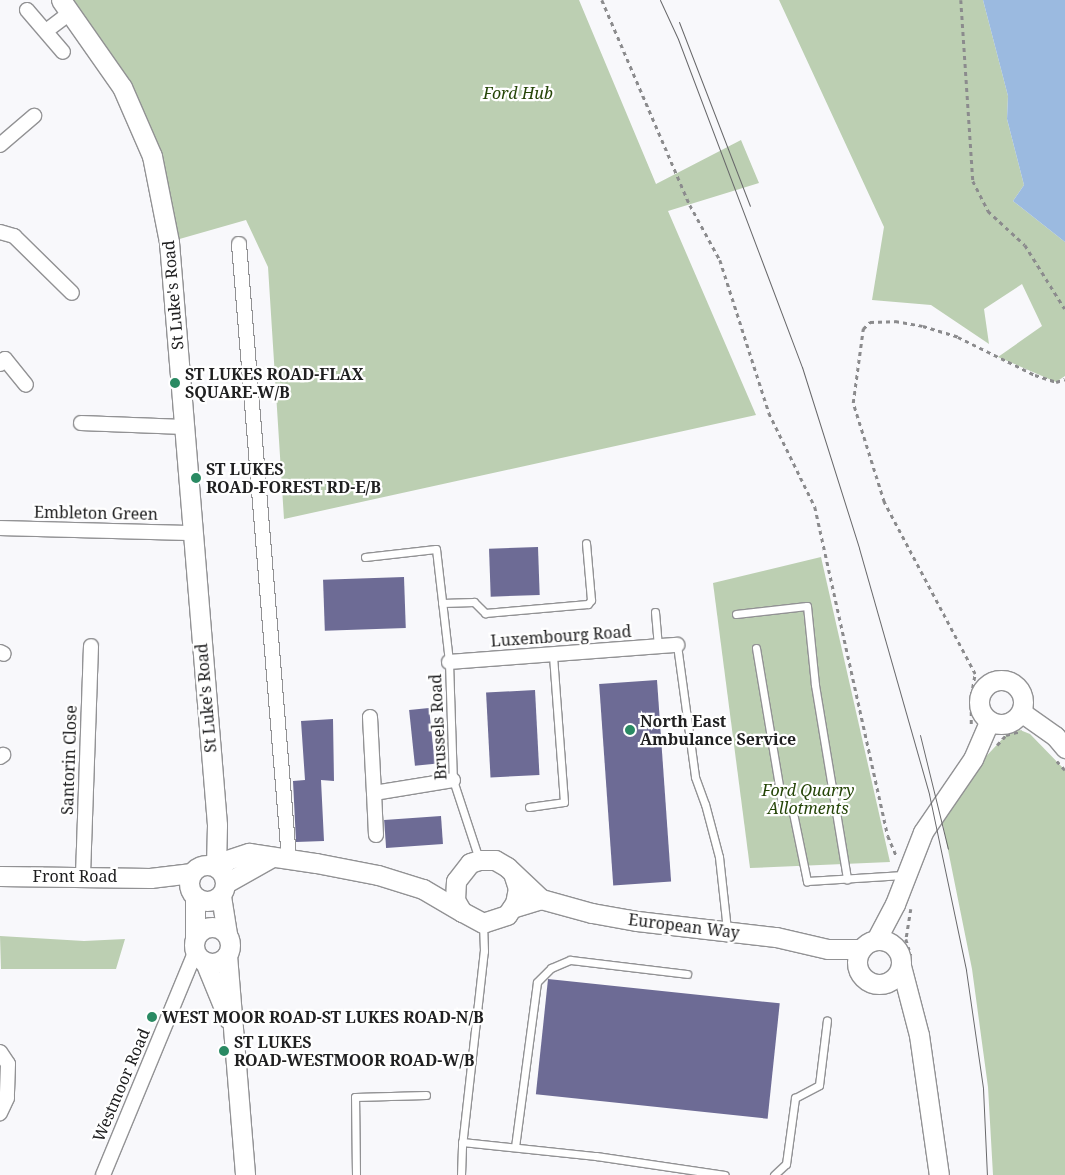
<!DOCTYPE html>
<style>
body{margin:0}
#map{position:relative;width:1065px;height:1175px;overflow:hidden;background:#f8f8fb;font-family:"Noto Serif",serif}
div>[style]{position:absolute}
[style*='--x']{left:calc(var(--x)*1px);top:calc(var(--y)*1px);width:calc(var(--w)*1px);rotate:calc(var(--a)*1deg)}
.green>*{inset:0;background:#bccfb2}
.water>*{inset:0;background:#9bbae0}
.building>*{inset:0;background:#6d6b95;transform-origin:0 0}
.path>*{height:2.5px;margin-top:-1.25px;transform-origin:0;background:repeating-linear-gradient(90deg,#8b8b8d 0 4px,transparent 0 8px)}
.roads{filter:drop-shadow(1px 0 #929294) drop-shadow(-1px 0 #929294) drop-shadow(0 1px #929294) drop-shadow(0 -1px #929294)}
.lane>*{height:7px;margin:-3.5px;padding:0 3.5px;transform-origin:3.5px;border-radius:3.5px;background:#fff}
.street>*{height:14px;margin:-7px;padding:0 7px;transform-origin:7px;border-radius:7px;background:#fff}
.secondary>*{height:19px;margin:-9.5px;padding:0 9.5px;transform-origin:9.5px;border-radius:9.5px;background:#fff}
.secondary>.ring{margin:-9.5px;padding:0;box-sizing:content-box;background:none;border:19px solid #fff;border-radius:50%}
.tram>*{height:1px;margin:-0.5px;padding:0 0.5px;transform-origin:0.5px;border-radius:0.5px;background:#68686a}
.dots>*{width:14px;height:14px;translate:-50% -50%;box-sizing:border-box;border:2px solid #fff;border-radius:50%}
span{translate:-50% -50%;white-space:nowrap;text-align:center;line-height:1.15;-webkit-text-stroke:4.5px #fff;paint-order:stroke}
.park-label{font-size:16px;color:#254507;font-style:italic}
.street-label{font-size:16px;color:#202021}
.poi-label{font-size:16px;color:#202021;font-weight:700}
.left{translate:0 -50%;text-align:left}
</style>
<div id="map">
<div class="green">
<i style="clip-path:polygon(61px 0,579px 0,656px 184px,741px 140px,759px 183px,668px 211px,756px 415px,284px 519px,268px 267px,246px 220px,169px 242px,152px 156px)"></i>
<i style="clip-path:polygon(779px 0,983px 0,1008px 96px,1007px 119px,1024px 185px,1013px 201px,1065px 242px,1065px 376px,1056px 382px,998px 357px,1042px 326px,1022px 284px,984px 309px,989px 344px,931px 305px,872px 300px,884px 227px)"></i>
<i style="clip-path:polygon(821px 557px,890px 862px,750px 868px,713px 583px)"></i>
<i style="clip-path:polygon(1020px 730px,1030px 734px,1065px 770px,1065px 1175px,993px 1175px,988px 1087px,972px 969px,942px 820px,979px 764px,1006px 735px)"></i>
<i style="clip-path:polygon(0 936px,84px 941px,125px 939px,116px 969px,1px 969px)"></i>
</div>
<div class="water">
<i style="clip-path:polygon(983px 0,1065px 0,1065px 242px,1013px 201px,1024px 185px,1007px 119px,1008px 96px)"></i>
</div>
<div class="building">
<i style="left:538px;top:547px;width:48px;height:49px;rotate:88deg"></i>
<i style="left:404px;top:577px;width:51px;height:81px;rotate:88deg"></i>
<i style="left:657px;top:680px;width:202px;height:58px;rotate:86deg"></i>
<i style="left:535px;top:690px;width:85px;height:49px;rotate:87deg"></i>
<i style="left:429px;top:708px;width:56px;height:20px;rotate:84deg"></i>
<i style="clip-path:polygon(333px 719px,334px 781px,321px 780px,324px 841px,296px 842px,293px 781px,305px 780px,301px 721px)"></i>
<i style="left:441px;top:816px;width:28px;height:57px;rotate:86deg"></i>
<i style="left:548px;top:979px;width:233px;height:116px;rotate:6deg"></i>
</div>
<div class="path">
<i style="--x:602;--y:0;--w:223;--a:66.8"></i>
<i style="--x:690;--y:205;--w:63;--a:61.4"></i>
<i style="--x:720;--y:260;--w:161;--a:72.2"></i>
<i style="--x:769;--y:413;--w:105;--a:63.9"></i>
<i style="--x:815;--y:507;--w:337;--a:77.5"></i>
<i style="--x:888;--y:836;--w:23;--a:67"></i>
<i style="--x:961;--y:0;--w:181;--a:86.2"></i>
<i style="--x:973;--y:181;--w:34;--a:63"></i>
<i style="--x:988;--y:211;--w:50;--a:42.6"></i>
<i style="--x:1025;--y:245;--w:75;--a:58"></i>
<i style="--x:971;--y:724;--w:28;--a:-90"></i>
<i style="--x:971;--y:696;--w:22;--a:-80"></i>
<i style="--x:975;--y:674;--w:195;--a:-117.9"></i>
<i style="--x:884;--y:502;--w:104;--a:-107.4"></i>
<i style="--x:853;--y:403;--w:75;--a:-82.3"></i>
<i style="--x:863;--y:329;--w:10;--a:-45"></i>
<i style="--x:870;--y:322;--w:25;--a:-2"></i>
<i style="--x:895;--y:321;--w:28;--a:10"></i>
<i style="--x:923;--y:326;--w:37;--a:17"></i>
<i style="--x:958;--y:337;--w:86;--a:26.3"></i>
<i style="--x:1035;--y:375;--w:22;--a:18"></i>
<i style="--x:1056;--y:382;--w:9;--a:-18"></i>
<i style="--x:997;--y:745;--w:13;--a:-48"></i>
<i style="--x:1006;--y:735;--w:16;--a:-15"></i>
<i style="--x:1057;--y:761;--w:12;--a:48"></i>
<i style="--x:911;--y:909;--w:30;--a:99"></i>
<i style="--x:906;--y:939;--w:17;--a:73"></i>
</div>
<div class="roads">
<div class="lane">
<i style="--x:365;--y:557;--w:71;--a:-6.4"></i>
<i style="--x:436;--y:549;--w:114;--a:83.4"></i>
<i style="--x:449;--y:662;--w:118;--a:88.1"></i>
<i style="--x:453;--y:780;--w:83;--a:71.8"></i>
<i style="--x:442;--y:603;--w:32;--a:-2"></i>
<i style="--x:474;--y:602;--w:16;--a:45"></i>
<i style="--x:485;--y:613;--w:103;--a:-5"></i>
<i style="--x:588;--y:604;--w:5;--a:-53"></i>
<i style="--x:591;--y:600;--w:57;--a:-95"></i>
<i style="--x:655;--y:612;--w:34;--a:85"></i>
<i style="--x:736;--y:614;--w:71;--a:-6.4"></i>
<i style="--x:807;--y:606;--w:79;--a:84.2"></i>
<i style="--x:815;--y:685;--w:197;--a:80.6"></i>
<i style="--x:677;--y:645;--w:133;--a:82.2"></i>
<i style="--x:695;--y:777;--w:29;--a:70"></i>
<i style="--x:705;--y:804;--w:55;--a:75.2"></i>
<i style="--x:719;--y:857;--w:72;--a:83.7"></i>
<i style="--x:756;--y:648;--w:158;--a:80.5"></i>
<i style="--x:782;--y:804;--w:11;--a:22"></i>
<i style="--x:792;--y:808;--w:75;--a:78.4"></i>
<i style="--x:807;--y:881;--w:97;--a:-3.5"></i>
<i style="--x:529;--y:807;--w:35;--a:-8"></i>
<i style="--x:564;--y:802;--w:148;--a:-94.3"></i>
<i style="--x:462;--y:1142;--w:135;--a:6"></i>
<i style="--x:596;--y:1156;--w:130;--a:8.4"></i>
<i style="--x:515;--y:1147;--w:166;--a:-82.4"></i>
<i style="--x:537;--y:982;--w:20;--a:-45"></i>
<i style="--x:551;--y:968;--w:21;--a:-23"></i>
<i style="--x:570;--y:960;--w:118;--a:6.8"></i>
<i style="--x:356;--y:1175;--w:78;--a:-90.7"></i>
<i style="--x:355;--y:1097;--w:71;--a:-1.6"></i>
<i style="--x:461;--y:1175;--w:29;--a:-88"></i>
<i style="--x:462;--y:1146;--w:196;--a:-83.6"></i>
<i style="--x:484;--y:951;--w:28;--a:-92"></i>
<i style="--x:774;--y:1175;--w:16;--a:-43"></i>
<i style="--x:786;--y:1164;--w:67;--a:-82.2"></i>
<i style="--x:795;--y:1098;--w:27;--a:-28"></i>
<i style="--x:819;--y:1085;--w:65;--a:-83"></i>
</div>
<div class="street">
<i style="--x:27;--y:10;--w:55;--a:49.4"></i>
<i style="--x:46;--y:31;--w:30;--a:-37"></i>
<i style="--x:0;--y:145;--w:45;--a:-40.5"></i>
<i style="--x:0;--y:232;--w:15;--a:16"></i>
<i style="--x:14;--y:236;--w:81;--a:44.5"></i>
<i style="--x:239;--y:244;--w:617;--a:85.35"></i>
<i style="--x:0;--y:364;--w:7;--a:-45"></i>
<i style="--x:5;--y:359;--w:33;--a:51"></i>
<i style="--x:81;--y:423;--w:103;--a:2.2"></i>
<i style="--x:0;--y:528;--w:191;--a:1.5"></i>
<i style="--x:0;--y:652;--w:4;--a:27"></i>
<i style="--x:449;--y:662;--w:229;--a:-4.3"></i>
<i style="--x:370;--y:717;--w:76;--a:87"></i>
<i style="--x:0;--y:757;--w:4;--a:-34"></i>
<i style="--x:376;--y:835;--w:42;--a:-92.7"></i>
<i style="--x:374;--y:793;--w:80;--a:-9.3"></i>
<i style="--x:83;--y:875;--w:229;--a:-88"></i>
<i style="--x:0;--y:1052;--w:14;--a:56"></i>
<i style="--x:8;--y:1064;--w:34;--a:92"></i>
<i style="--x:7;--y:1098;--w:17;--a:115"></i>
<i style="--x:103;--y:1175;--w:240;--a:-67.5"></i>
</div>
<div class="secondary">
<i style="--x:61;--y:0;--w:106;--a:55"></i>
<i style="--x:122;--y:87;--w:75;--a:66.5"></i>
<i style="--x:152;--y:156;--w:88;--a:78.8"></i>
<i style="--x:169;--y:242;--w:585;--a:85.29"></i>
<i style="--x:217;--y:825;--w:42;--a:91.4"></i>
<i class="ring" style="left:979px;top:680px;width:25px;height:25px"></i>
<i style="--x:1021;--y:712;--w:42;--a:35.2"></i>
<i style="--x:1055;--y:736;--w:16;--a:50"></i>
<i class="ring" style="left:189px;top:865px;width:17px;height:17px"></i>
<i style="--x:219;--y:869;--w:12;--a:-48"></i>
<i style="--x:227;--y:860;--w:23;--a:-18"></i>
<i style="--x:249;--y:853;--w:68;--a:8.5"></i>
<i style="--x:316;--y:863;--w:63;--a:11"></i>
<i style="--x:378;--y:875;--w:47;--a:17.3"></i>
<i style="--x:423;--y:889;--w:45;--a:30.5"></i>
<i style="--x:513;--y:873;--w:16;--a:72"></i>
<i style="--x:518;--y:888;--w:15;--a:101"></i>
<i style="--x:515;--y:903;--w:14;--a:124"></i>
<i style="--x:507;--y:915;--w:25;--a:162"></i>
<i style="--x:483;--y:923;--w:24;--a:-152"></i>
<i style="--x:462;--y:912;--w:14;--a:-120"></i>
<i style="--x:455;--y:900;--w:19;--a:-87"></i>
<i style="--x:456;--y:881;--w:23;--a:-52"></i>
<i style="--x:470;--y:863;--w:9;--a:-18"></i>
<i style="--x:479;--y:860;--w:16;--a:0"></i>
<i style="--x:495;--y:860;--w:14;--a:30"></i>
<i style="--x:507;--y:867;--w:47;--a:43.3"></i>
<i style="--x:0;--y:876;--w:150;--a:0.8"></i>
<i style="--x:150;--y:878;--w:42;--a:-6.8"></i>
<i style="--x:226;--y:883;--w:53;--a:-29.5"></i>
<i style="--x:221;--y:896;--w:39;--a:81"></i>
<i style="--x:195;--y:897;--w:40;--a:90"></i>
<i style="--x:512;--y:908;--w:30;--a:-17"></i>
<i style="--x:541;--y:899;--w:53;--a:15.4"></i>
<i style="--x:592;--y:913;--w:46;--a:10.1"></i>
<i style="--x:637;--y:921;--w:140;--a:6.6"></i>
<i style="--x:776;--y:937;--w:53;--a:13"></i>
<i style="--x:828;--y:949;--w:33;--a:0"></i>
<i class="ring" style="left:194px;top:927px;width:17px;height:17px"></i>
<i class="ring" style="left:857px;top:940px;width:25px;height:25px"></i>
<i style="--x:876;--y:940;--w:41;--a:-62.2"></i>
<i style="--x:895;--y:904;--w:77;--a:-68.7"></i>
<i style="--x:923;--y:832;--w:88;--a:-55.6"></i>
<i style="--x:973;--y:759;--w:40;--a:-66.6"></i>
<i style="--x:227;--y:955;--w:221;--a:85.3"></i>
<i style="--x:205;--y:962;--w:61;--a:67.7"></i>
<i style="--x:901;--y:966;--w:71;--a:75.4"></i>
<i style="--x:919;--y:1035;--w:141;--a:81.9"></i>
</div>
</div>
<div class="tram">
<i style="--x:660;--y:0;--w:43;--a:65.2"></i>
<i style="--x:678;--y:39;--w:351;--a:69.3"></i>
<i style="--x:802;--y:367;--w:190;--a:72.5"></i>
<i style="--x:859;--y:548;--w:256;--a:74.1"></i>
<i style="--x:929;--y:794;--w:180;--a:78.1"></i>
<i style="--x:966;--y:970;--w:119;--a:81.8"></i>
<i style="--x:983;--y:1088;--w:87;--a:87.4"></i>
<i style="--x:679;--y:22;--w:197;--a:68.9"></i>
<i style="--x:920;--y:735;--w:117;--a:76.2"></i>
</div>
<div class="dots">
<i style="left:175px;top:383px;background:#2a8a63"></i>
<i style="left:196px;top:478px;background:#2a8a63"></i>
<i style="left:630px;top:730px;background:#2a8a63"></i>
<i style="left:152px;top:1017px;background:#2a8a63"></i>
<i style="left:224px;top:1051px;background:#2a8a63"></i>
</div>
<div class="park-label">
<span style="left:518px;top:93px">Ford Hub</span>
<span style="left:808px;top:799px">Ford Quarry<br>Allotments</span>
</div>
<div class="street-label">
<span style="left:173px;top:295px;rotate:-95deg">St Luke's Road</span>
<span style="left:96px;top:513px;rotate:1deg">Embleton Green</span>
<span style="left:561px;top:636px;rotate:-4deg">Luxembourg Road</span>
<span style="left:206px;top:698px;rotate:-95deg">St Luke's Road</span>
<span style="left:438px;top:727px;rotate:-93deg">Brussels Road</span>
<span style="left:69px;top:760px;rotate:-88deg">Santorin Close</span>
<span style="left:75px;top:876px">Front Road</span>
<span style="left:684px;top:926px;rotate:7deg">European Way</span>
<span style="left:121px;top:1085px;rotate:-67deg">Westmoor Road</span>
</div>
<div class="poi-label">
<span class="left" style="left:185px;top:383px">ST LUKES ROAD-FLAX<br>SQUARE-W/B</span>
<span class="left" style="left:206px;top:478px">ST LUKES<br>ROAD-FOREST RD-E/B</span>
<span class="left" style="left:640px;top:730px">North East<br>Ambulance Service</span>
<span class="left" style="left:162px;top:1017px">WEST MOOR ROAD-ST LUKES ROAD-N/B</span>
<span class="left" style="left:234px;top:1051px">ST LUKES<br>ROAD-WESTMOOR ROAD-W/B</span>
</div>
</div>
